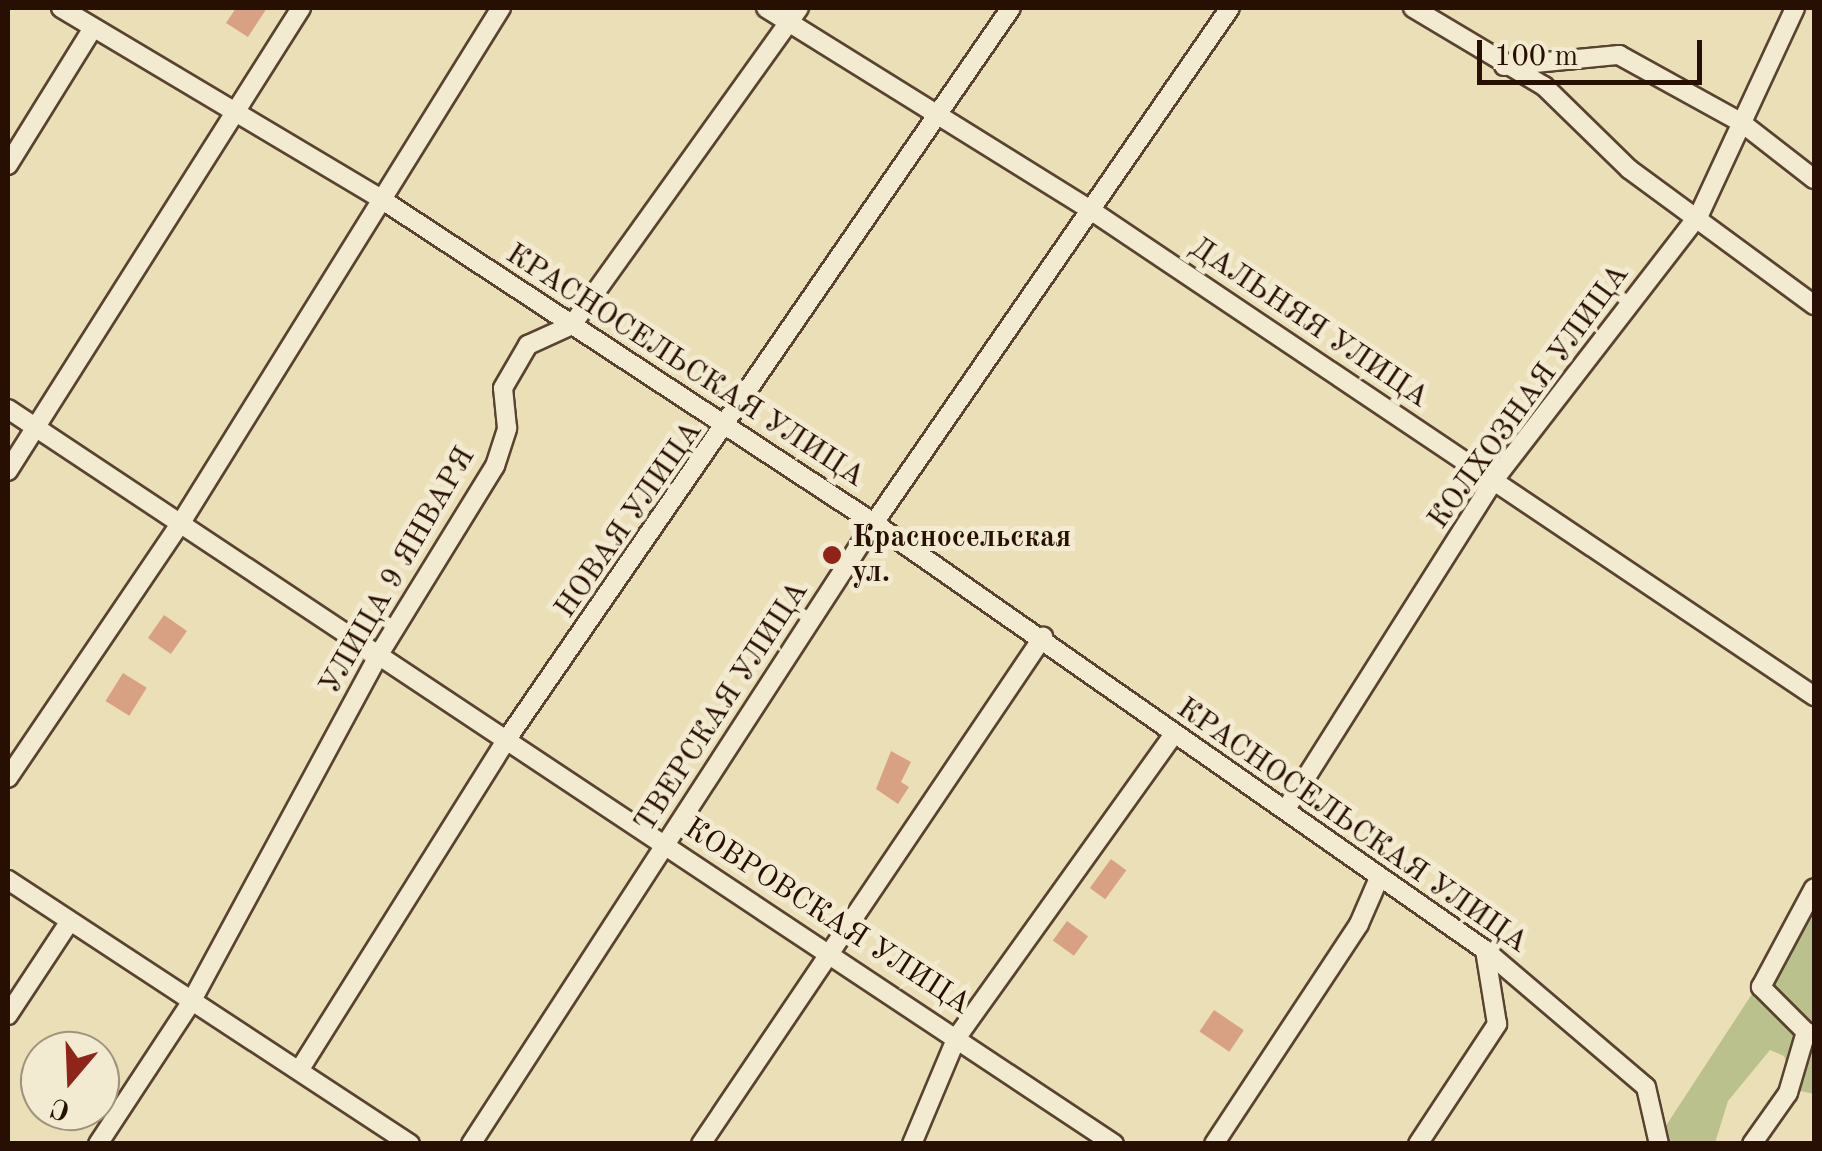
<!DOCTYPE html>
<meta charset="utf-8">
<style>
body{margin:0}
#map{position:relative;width:1822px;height:1151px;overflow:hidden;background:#ebdfb8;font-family:"Old Standard TT",serif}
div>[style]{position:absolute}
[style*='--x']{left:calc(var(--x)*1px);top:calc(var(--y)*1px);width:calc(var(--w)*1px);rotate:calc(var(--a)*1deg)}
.green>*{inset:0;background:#bbc18c}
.building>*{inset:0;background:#d8a184;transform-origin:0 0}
.roads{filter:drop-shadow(2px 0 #594330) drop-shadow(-2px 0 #594330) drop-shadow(0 2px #594330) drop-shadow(0 -2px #594330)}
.minor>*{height:18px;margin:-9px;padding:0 9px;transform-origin:9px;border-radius:9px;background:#f2ead1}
.dots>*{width:28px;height:28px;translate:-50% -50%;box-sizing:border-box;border:5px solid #f2ead1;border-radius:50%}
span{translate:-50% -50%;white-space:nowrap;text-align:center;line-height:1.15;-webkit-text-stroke:10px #f2ead1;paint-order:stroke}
.street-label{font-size:30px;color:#280f03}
.poi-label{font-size:30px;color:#280f03;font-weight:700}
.left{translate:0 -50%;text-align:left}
.frame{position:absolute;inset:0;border:10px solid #280f03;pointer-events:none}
.north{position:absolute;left:20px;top:1031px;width:100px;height:100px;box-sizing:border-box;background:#f2ead1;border:2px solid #a1927f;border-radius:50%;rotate:199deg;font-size:28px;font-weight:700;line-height:40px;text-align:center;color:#280f03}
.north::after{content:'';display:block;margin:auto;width:35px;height:45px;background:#8f2418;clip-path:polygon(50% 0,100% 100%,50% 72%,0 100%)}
.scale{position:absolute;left:1477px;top:40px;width:225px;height:45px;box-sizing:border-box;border:5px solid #280f03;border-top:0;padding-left:12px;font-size:30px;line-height:35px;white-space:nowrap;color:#280f03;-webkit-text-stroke:8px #f2ead1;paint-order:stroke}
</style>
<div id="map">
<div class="green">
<i style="clip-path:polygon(1814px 899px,1814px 1094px,1796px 1090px,1784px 1056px,1770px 1050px,1728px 1101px,1715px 1143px,1654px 1144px)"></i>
</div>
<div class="building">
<i style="clip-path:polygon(236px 8px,267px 8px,248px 37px,226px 23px)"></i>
<i style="left:164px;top:615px;width:28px;height:28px;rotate:35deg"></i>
<i style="left:123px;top:673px;width:28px;height:33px;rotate:32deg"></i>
<i style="clip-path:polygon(891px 751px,911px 762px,901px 782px,909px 787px,898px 804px,876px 789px)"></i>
<i style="left:1111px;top:859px;width:19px;height:36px;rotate:36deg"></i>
<i style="left:1067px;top:921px;width:26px;height:24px;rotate:36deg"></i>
<i style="left:1214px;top:1010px;width:36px;height:26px;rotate:34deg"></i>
</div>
<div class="roads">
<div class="minor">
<i style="--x:61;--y:8;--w:369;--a:30.8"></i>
<i style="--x:378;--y:197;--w:594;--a:33.32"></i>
<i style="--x:874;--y:523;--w:745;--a:34.95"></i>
<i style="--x:1485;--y:950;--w:211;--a:40.4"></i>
<i style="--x:1646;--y:1087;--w:58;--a:77.2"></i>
<i style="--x:766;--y:8;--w:384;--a:31.9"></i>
<i style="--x:1092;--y:211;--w:870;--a:33.89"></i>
<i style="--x:1413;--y:8;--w:152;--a:30.8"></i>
<i style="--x:1544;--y:86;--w:119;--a:44.3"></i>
<i style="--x:1629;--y:169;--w:230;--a:36.3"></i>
<i style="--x:1504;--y:66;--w:116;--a:-5.5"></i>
<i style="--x:1619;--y:55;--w:141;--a:28.9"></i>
<i style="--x:1742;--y:123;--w:91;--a:37.9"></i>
<i style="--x:8;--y:165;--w:158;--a:-58.2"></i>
<i style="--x:8;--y:409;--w:1328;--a:33.61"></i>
<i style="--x:8;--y:471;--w:548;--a:-57.67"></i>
<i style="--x:8;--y:778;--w:310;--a:-55.9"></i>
<i style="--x:182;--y:521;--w:604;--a:-58.13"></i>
<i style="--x:1286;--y:809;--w:389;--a:-57.7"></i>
<i style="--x:1494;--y:480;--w:335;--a:-52.3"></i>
<i style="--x:1699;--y:215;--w:228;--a:-65.1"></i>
<i style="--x:8;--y:880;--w:481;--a:33.3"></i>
<i style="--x:8;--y:1015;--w:109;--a:-56.6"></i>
<i style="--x:300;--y:1069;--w:390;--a:-57.9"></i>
<i style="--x:507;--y:739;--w:888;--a:-55.42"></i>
<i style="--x:98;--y:1144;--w:168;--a:-56.7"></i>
<i style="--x:190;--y:1004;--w:401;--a:-61.6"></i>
<i style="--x:381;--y:651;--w:217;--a:-58.4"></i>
<i style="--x:495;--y:466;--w:40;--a:-72"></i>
<i style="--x:507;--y:428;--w:40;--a:-95.7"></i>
<i style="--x:503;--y:388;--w:50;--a:-59.8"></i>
<i style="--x:528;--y:345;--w:48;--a:-24.4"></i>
<i style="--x:572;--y:325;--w:390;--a:-54.4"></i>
<i style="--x:471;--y:1144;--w:740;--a:-57.02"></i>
<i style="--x:874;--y:523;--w:626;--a:-55.35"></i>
<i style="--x:701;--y:1144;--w:612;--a:-56"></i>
<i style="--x:912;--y:1144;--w:116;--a:-67.2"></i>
<i style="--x:957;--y:1037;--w:373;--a:-54.4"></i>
<i style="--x:1214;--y:1144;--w:263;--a:-56.6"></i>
<i style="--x:1359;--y:924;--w:50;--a:-66.5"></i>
<i style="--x:1418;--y:1144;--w:144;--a:-56.6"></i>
<i style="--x:1497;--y:1024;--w:75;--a:-99.2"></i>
<i style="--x:1752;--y:1144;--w:62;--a:-54.8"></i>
<i style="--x:1788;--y:1093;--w:64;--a:-73.6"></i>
<i style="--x:1806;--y:1032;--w:64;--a:-135"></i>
<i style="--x:1761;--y:987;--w:112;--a:-61.8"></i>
</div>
</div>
<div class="dots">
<i style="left:832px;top:555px;background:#8f2418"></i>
</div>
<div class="street-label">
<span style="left:1309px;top:323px;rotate:34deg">ДАЛЬНЯЯ УЛИЦА</span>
<span style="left:685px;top:366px;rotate:33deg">КРАСНОСЕЛЬСКАЯ УЛИЦА</span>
<span style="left:1529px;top:397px;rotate:-54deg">КОЛХОЗНАЯ УЛИЦА</span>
<span style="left:629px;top:520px;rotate:-55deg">НОВАЯ УЛИЦА</span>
<span style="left:398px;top:571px;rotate:-60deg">УЛИЦА 9 ЯНВАРЯ</span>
<span style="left:722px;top:707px;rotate:-57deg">ТВЕРСКАЯ УЛИЦА</span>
<span style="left:1352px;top:826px;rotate:35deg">КРАСНОСЕЛЬСКАЯ УЛИЦА</span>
<span style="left:827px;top:917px;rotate:33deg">КОВРОВСКАЯ УЛИЦА</span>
</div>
<div class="poi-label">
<span class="left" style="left:852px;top:555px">Красносельская<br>ул.</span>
</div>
<div class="frame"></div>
<div class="north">С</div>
<div class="scale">100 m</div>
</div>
